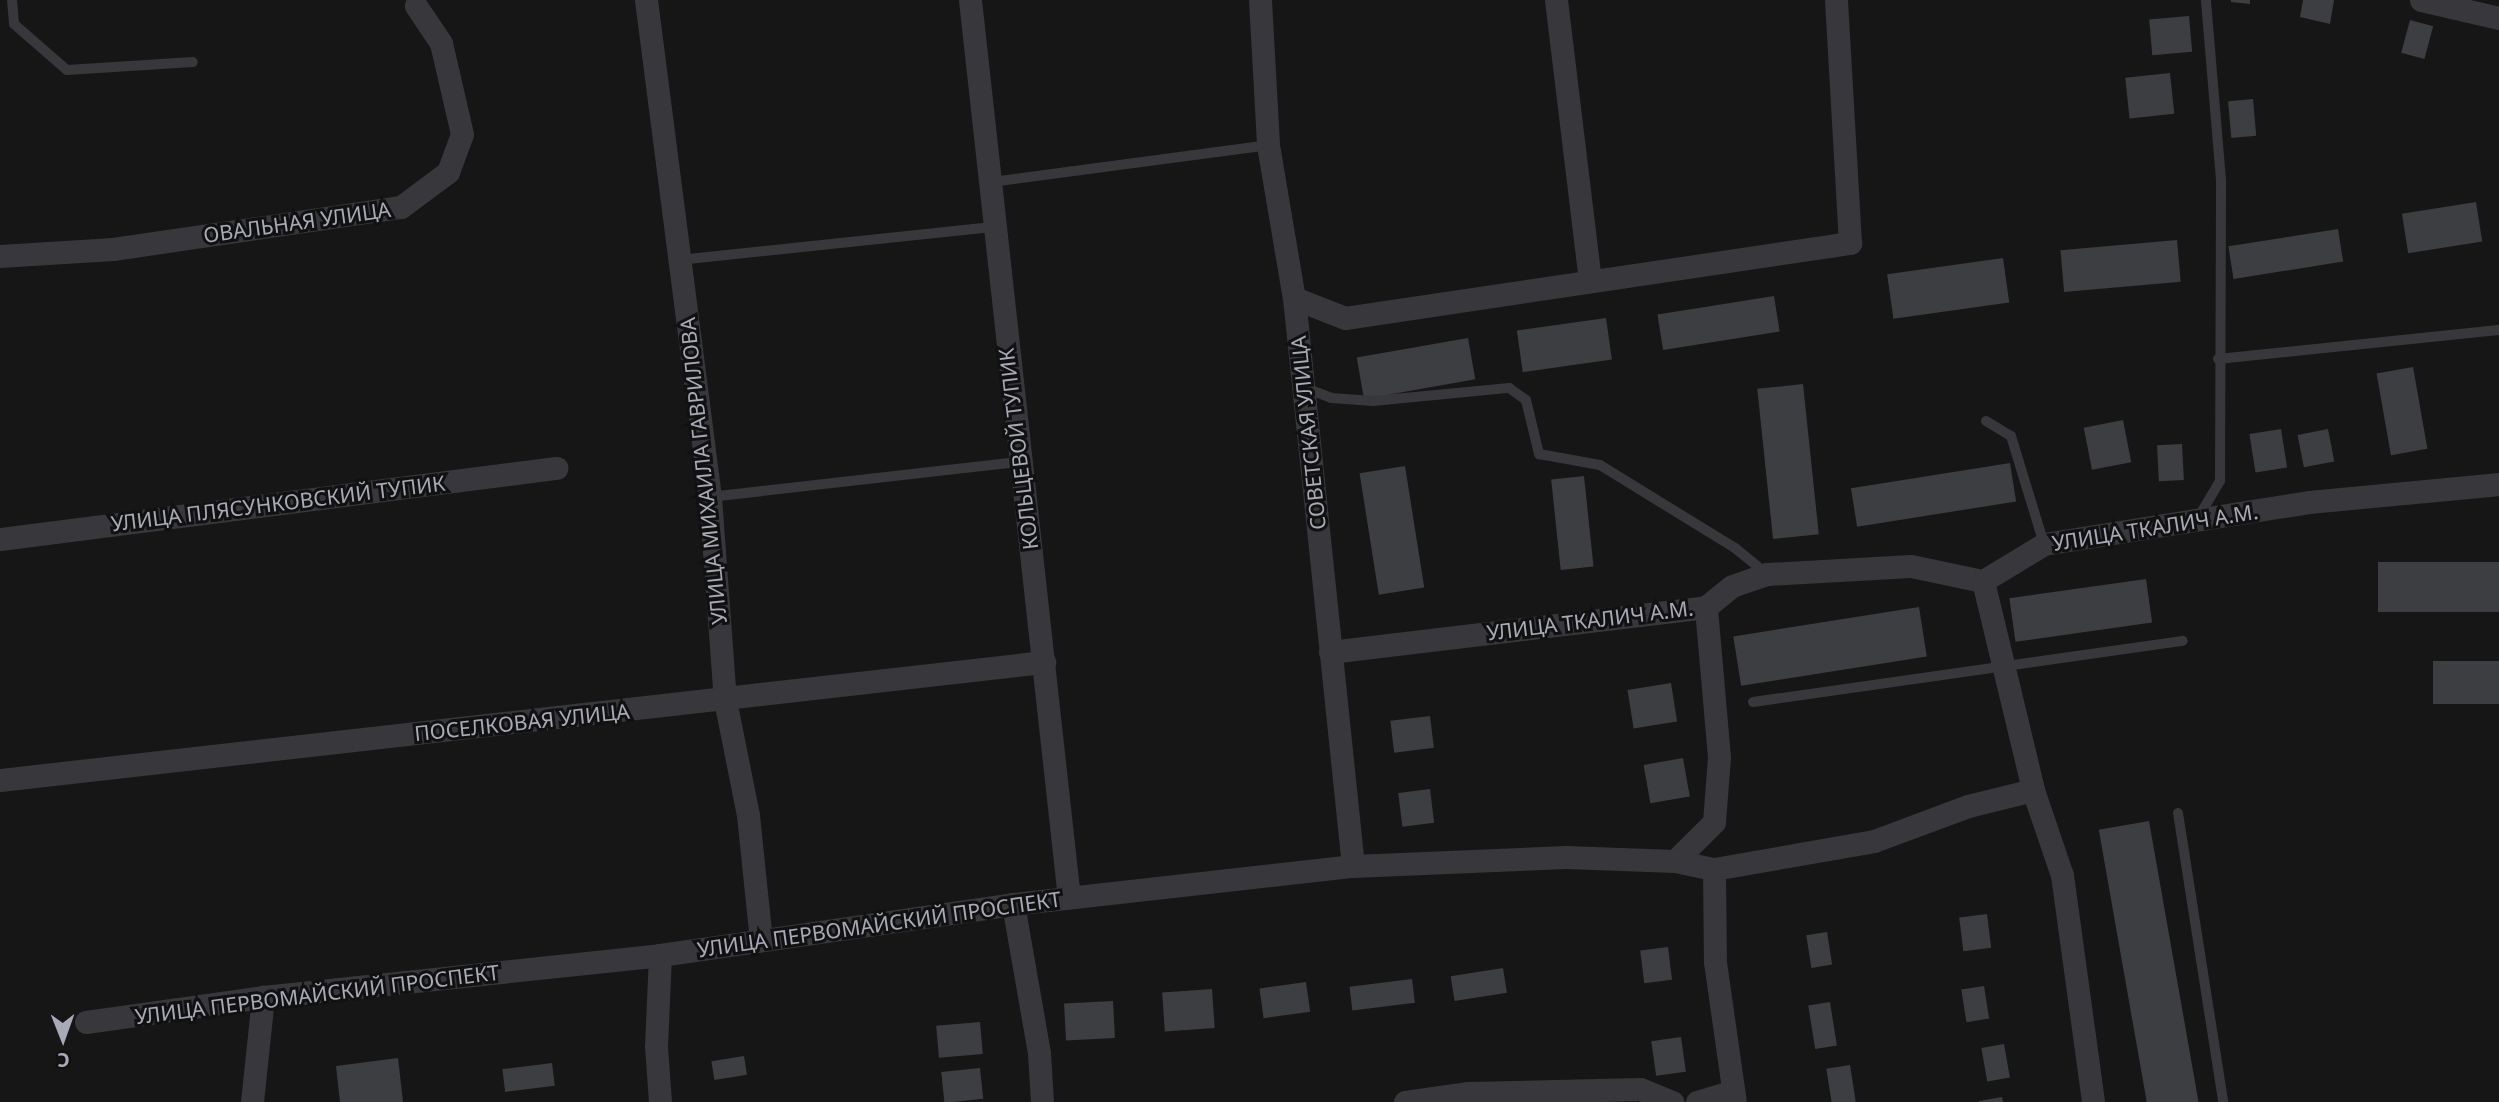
<!DOCTYPE html>
<meta charset="utf-8">
<style>
body{margin:0}
#map{position:relative;width:2499px;height:1102px;overflow:hidden;background:#161617;font-family:"Noto Sans",sans-serif}
div>[style]{position:absolute}
[style*='--x']{left:calc(var(--x)*1px);top:calc(var(--y)*1px);width:calc(var(--w)*1px);rotate:calc(var(--a)*1deg)}
.building>*{inset:0;background:#3d3e41;transform-origin:0 0}
.service>*{height:10px;margin:-5px;padding:0 5px;transform-origin:5px;border-radius:5px;background:#37373c}
.minor>*{height:23px;margin:-11.5px;padding:0 11.5px;transform-origin:11.5px;border-radius:11.5px;background:#37373c}
span{translate:-50% -50%;white-space:nowrap;text-align:center;line-height:1.15;-webkit-text-stroke:6px #111112;paint-order:stroke}
.street-label{font-size:21px;color:#a8aab7}
.north{position:absolute;left:28px;top:1004px;width:70px;height:70px;-webkit-text-stroke:5px #111112;paint-order:stroke;rotate:179deg;font-size:19px;font-weight:700;line-height:28px;text-align:center;color:#a8aab7}
.north::after{content:'';display:block;margin:auto;width:24px;height:32px;background:#a8aab7;clip-path:polygon(50% 0,100% 100%,50% 72%,0 100%)}
</style>
<div id="map">
<div class="building">
<i style="clip-path:polygon(2231px 0,2250px 0,2250px 4px,2231px 2px)"></i>
<i style="clip-path:polygon(2303px 0,2334px 0,2330px 24px,2300px 17px)"></i>
<i style="left:2189px;top:16px;width:36px;height:40px;rotate:85deg"></i>
<i style="left:2410px;top:20px;width:24px;height:34px;rotate:15deg"></i>
<i style="left:2170px;top:73px;width:41px;height:45px;rotate:84deg"></i>
<i style="left:2253px;top:99px;width:37px;height:25px;rotate:85deg"></i>
<i style="left:2476px;top:202px;width:40px;height:75px;rotate:81deg"></i>
<i style="left:2338px;top:229px;width:33px;height:111px;rotate:81deg"></i>
<i style="left:2177px;top:240px;width:42px;height:117px;rotate:85deg"></i>
<i style="left:2003px;top:258px;width:45px;height:117px;rotate:82deg"></i>
<i style="left:1774px;top:296px;width:36px;height:118px;rotate:81deg"></i>
<i style="left:1606px;top:318px;width:42px;height:90px;rotate:82deg"></i>
<i style="left:1468px;top:338px;width:42px;height:113px;rotate:80deg"></i>
<i style="left:2413px;top:367px;width:83px;height:37px;rotate:80deg"></i>
<i style="left:1803px;top:384px;width:151px;height:46px;rotate:84deg"></i>
<i style="left:2123px;top:420px;width:43px;height:40px;rotate:79deg"></i>
<i style="left:2281px;top:429px;width:39px;height:32px;rotate:81deg"></i>
<i style="left:2328px;top:429px;width:33px;height:31px;rotate:79deg"></i>
<i style="left:2182px;top:444px;width:36px;height:25px;rotate:87deg"></i>
<i style="left:2010px;top:463px;width:39px;height:161px;rotate:81deg"></i>
<i style="left:1405px;top:466px;width:123px;height:46px;rotate:81deg"></i>
<i style="left:1584px;top:476px;width:91px;height:33px;rotate:84deg"></i>
<i style="left:2499px;top:562px;width:50px;height:121px;rotate:90deg"></i>
<i style="left:2146px;top:579px;width:44px;height:138px;rotate:82deg"></i>
<i style="left:1919px;top:607px;width:50px;height:188px;rotate:81deg"></i>
<i style="left:2499px;top:661px;width:43px;height:66px;rotate:90deg"></i>
<i style="left:1671px;top:683px;width:39px;height:44px;rotate:81deg"></i>
<i style="left:1430px;top:716px;width:32px;height:40px;rotate:83deg"></i>
<i style="left:1683px;top:758px;width:39px;height:40px;rotate:80deg"></i>
<i style="left:1430px;top:789px;width:34px;height:32px;rotate:83deg"></i>
<i style="left:2149px;top:821px;width:286px;height:51px;rotate:80deg"></i>
<i style="left:1987px;top:914px;width:34px;height:28px;rotate:83deg"></i>
<i style="left:1827px;top:932px;width:33px;height:21px;rotate:81deg"></i>
<i style="left:1668px;top:947px;width:33px;height:28px;rotate:83deg"></i>
<i style="left:1503px;top:968px;width:25px;height:53px;rotate:81deg"></i>
<i style="left:1412px;top:979px;width:24px;height:63px;rotate:83deg"></i>
<i style="left:1306px;top:982px;width:30px;height:47px;rotate:82deg"></i>
<i style="left:1984px;top:986px;width:33px;height:23px;rotate:81deg"></i>
<i style="left:1212px;top:989px;width:39px;height:50px;rotate:86deg"></i>
<i style="left:1113px;top:1001px;width:37px;height:49px;rotate:87deg"></i>
<i style="left:1830px;top:1002px;width:44px;height:22px;rotate:81deg"></i>
<i style="left:980px;top:1022px;width:32px;height:44px;rotate:85deg"></i>
<i style="left:1681px;top:1037px;width:35px;height:30px;rotate:82deg"></i>
<i style="left:2004px;top:1044px;width:34px;height:23px;rotate:80deg"></i>
<i style="left:744px;top:1056px;width:19px;height:33px;rotate:81deg"></i>
<i style="clip-path:polygon(398px 1058px,403px 1102px,340px 1102px,336px 1066px)"></i>
<i style="left:552px;top:1063px;width:23px;height:50px;rotate:83deg"></i>
<i style="left:1850px;top:1065px;width:37px;height:24px;rotate:81deg"></i>
<i style="left:980px;top:1068px;width:31px;height:39px;rotate:84deg"></i>
<i style="clip-path:polygon(2002px 1097px,2003px 1102px,1979px 1102px,1979px 1101px)"></i>
</div>
<div class="service">
<i style="--x:12;--y:0;--w:24;--a:85"></i>
<i style="--x:14;--y:24;--w:70;--a:41"></i>
<i style="--x:67;--y:70;--w:126;--a:-3.6"></i>
<i style="--x:992;--y:182;--w:278;--a:-7.6"></i>
<i style="--x:679;--y:260;--w:315;--a:-6"></i>
<i style="--x:2218;--y:359;--w:282;--a:-5.9"></i>
<i style="--x:1303;--y:387;--w:30;--a:21"></i>
<i style="--x:1331;--y:398;--w:42;--a:4.1"></i>
<i style="--x:1373;--y:401;--w:137;--a:-5.5"></i>
<i style="--x:1509;--y:388;--w:21;--a:35"></i>
<i style="--x:1526;--y:400;--w:56;--a:76.5"></i>
<i style="--x:1539;--y:454;--w:62;--a:10.2"></i>
<i style="--x:1600;--y:465;--w:158;--a:31.6"></i>
<i style="--x:1735;--y:548;--w:41;--a:39.1"></i>
<i style="--x:1986;--y:421;--w:29;--a:31"></i>
<i style="--x:2011;--y:436;--w:113;--a:73"></i>
<i style="--x:710;--y:497;--w:310;--a:-6.5"></i>
<i style="--x:2198;--y:518;--w:43;--a:-59.3"></i>
<i style="--x:2220;--y:481;--w:301;--a:-89.8"></i>
<i style="--x:2221;--y:180;--w:181;--a:-94.8"></i>
<i style="--x:1753;--y:702;--w:434;--a:-8.1"></i>
<i style="--x:2178;--y:813;--w:292;--a:81.1"></i>
</div>
<div class="minor">
<i style="--x:646;--y:0;--w:501;--a:82.66"></i>
<i style="--x:710;--y:497;--w:204;--a:85.8"></i>
<i style="--x:725;--y:700;--w:117;--a:78.7"></i>
<i style="--x:748;--y:815;--w:126;--a:84.1"></i>
<i style="--x:970;--y:0;--w:903;--a:83.71"></i>
<i style="--x:1260;--y:0;--w:145;--a:86.8"></i>
<i style="--x:1268;--y:145;--w:155;--a:80.4"></i>
<i style="--x:1294;--y:298;--w:571;--a:84.07"></i>
<i style="--x:1556;--y:0;--w:282;--a:83.1"></i>
<i style="--x:2421;--y:0;--w:80;--a:13"></i>
<i style="--x:0;--y:256;--w:113;--a:-3.5"></i>
<i style="--x:113;--y:249;--w:291;--a:-8.3"></i>
<i style="--x:401;--y:207;--w:59;--a:-36.7"></i>
<i style="--x:448;--y:172;--w:40;--a:-69.8"></i>
<i style="--x:462;--y:134;--w:93;--a:-103"></i>
<i style="--x:441;--y:43;--w:45;--a:-124"></i>
<i style="--x:1294;--y:298;--w:55;--a:21.4"></i>
<i style="--x:1345;--y:318;--w:511;--a:-8.45"></i>
<i style="--x:1850;--y:243;--w:243;--a:-93.3"></i>
<i style="--x:0;--y:539;--w:561;--a:-7.28"></i>
<i style="--x:1983;--y:581;--w:215;--a:76.5"></i>
<i style="--x:2033;--y:790;--w:90;--a:71.2"></i>
<i style="--x:2062;--y:875;--w:229;--a:82.2"></i>
<i style="--x:1330;--y:652;--w:379;--a:-6.8"></i>
<i style="--x:1706;--y:607;--w:33;--a:-39"></i>
<i style="--x:1732;--y:586;--w:37;--a:-19"></i>
<i style="--x:1767;--y:574;--w:144;--a:-3.2"></i>
<i style="--x:1911;--y:566;--w:74;--a:11.8"></i>
<i style="--x:1983;--y:581;--w:71;--a:-31.2"></i>
<i style="--x:2044;--y:544;--w:268;--a:-9"></i>
<i style="--x:2309;--y:502;--w:191;--a:-5.4"></i>
<i style="--x:0;--y:780;--w:1051;--a:-6.45"></i>
<i style="--x:1675;--y:861;--w:55;--a:-45"></i>
<i style="--x:1714;--y:822;--w:65;--a:-85.6"></i>
<i style="--x:1719;--y:757;--w:151;--a:-95"></i>
<i style="--x:1714;--y:869;--w:162;--a:-9.9"></i>
<i style="--x:1874;--y:841;--w:100;--a:-20.4"></i>
<i style="--x:1968;--y:806;--w:67;--a:-13.8"></i>
<i style="--x:1013;--y:904;--w:151;--a:80.1"></i>
<i style="--x:1039;--y:1053;--w:49;--a:86.5"></i>
<i style="--x:660;--y:955;--w:91;--a:92.5"></i>
<i style="--x:656;--y:1046;--w:56;--a:85.9"></i>
<i style="--x:86;--y:1022;--w:179;--a:-8"></i>
<i style="--x:263;--y:997;--w:399;--a:-6"></i>
<i style="--x:660;--y:955;--w:357;--a:-8.2"></i>
<i style="--x:1013;--y:904;--w:342;--a:-6.4"></i>
<i style="--x:1353;--y:866;--w:213;--a:-2.4"></i>
<i style="--x:1566;--y:857;--w:109;--a:2.1"></i>
<i style="--x:1675;--y:861;--w:40;--a:12"></i>
<i style="--x:1714;--y:869;--w:93;--a:89.4"></i>
<i style="--x:1715;--y:962;--w:141;--a:81.9"></i>
<i style="--x:252;--y:1102;--w:106;--a:-84"></i>
<i style="--x:1405;--y:1102;--w:64;--a:-8.1"></i>
<i style="--x:1468;--y:1093;--w:172;--a:-1.3"></i>
<i style="--x:1640;--y:1089;--w:35;--a:22"></i>
<i style="--x:1697;--y:1102;--w:38;--a:-17"></i>
</div>
<div class="street-label">
<span style="left:297px;top:222px;rotate:-8deg">ОВАЛЬНАЯ УЛИЦА</span>
<span style="left:1308px;top:433px;rotate:-96deg">СОВЕТСКАЯ УЛИЦА</span>
<span style="left:1018px;top:449px;rotate:-97deg">КОЛЬЦЕВОЙ ТУПИК</span>
<span style="left:703px;top:471px;rotate:-96deg">УЛИЦА МИХАИЛА ГАВРИЛОВА</span>
<span style="left:278px;top:503px;rotate:-7deg">УЛИЦА ПЛЯСУНКОВСКИЙ ТУПИК</span>
<span style="left:2155px;top:527px;rotate:-9deg">УЛИЦА ТКАЛИЧ А.М.</span>
<span style="left:1590px;top:620px;rotate:-7deg">УЛИЦА ТКАЛИЧ А.М.</span>
<span style="left:522px;top:722px;rotate:-6deg">ПОСЕЛКОВАЯ УЛИЦА</span>
<span style="left:879px;top:924px;rotate:-8deg">УЛИЦА ПЕРВОМАЙСКИЙ ПРОСПЕКТ</span>
<span style="left:317px;top:994px;rotate:-7deg">УЛИЦА ПЕРВОМАЙСКИЙ ПРОСПЕКТ</span>
</div>
<div class="north">С</div>
</div>
